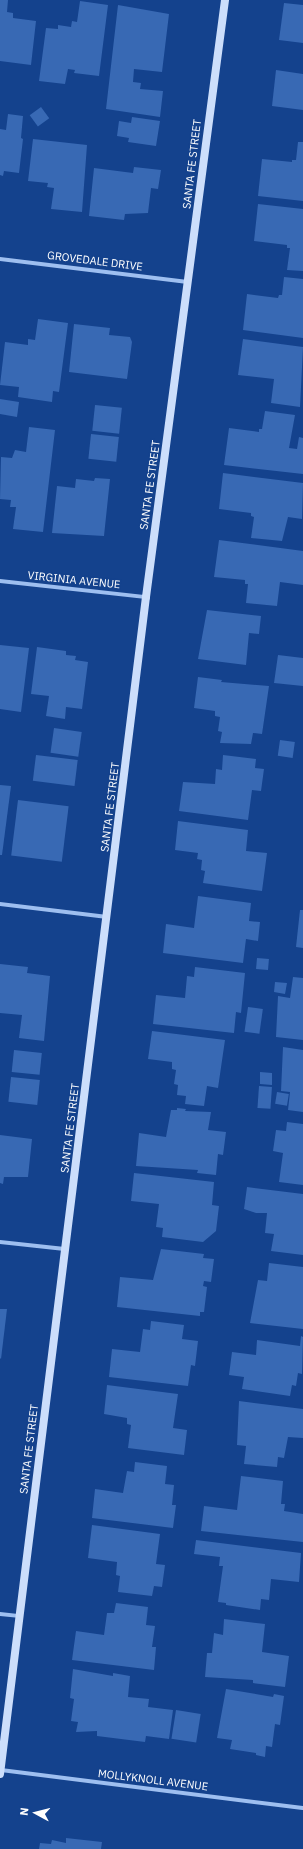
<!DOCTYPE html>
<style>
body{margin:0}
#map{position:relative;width:303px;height:1849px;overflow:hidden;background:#14428d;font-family:"IBM Plex Sans",sans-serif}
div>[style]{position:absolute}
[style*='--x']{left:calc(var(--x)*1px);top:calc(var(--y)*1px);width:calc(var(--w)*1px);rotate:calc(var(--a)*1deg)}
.building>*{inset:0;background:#3869b4;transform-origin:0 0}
.street>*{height:4px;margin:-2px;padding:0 2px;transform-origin:2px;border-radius:2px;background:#9ebff0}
.secondary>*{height:8px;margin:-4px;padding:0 4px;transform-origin:4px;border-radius:4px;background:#ccdefb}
span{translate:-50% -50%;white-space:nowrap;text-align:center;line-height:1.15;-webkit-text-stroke:3px #14428d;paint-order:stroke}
.street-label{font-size:11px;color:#fff}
.north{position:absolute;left:16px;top:1793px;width:40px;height:40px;-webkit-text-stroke:3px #14428d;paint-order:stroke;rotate:277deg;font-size:11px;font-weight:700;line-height:16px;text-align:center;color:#fff}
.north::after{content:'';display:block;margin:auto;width:14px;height:18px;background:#fff;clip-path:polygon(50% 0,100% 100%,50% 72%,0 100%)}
</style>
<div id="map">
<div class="building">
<i style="clip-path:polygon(0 0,8px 0,7px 12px,13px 13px,13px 18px,36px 21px,31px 65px,0 61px)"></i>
<i style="clip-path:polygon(80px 1px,108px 5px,99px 76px,74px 73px,75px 70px,68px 69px,65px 84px,39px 81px,46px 28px,58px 29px,58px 25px,71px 27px,72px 21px,77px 22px)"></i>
<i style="clip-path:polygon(284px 3px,303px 5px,303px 43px,279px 40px)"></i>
<i style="clip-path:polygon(118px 5px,169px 14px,162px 72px,134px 69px,133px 82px,141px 83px,140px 89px,163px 91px,160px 117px,106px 109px)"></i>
<i style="clip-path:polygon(276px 70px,303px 74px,303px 110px,272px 106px)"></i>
<i style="left:41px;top:107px;width:14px;height:14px;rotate:54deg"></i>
<i style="clip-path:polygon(8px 114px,23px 116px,21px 138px,23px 139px,19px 173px,4px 171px,3px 176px,0 175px,0 129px,6px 130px)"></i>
<i style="clip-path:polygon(132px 117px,160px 121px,156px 146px,128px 142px,129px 138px,117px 136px,119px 121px,131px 123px)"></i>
<i style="clip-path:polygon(33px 139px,87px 145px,82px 212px,51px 209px,54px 188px,47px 187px,48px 183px,28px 181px)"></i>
<i style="clip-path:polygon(298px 142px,303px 142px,303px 201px,258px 196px,262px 159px,292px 162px,292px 160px,296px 160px)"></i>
<i style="clip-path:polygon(134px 167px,161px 170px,158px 189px,151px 188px,148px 213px,125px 214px,124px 220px,89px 216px,94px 168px,133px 173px)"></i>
<i style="clip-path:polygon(258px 204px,303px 209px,303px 271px,287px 270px,290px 248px,287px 248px,287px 245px,254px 241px)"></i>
<i style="clip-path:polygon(284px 277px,303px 279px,303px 338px,243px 330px,247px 294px,278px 298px,279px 295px,282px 295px)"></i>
<i style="clip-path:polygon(38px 319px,68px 323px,59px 392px,53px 391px,52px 402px,18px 397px,19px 387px,0 385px,5px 342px,28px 345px,28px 339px,35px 340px)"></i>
<i style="clip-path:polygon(74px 324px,110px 328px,109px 335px,130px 337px,132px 342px,127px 379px,69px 372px)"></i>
<i style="clip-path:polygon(243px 339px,303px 347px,300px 407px,271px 403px,274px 379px,238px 375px)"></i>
<i style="clip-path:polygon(0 399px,19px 402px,17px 417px,0 414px)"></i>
<i style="left:95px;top:405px;width:27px;height:26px;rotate:6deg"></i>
<i style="clip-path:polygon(265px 411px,295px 415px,289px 448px,297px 449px,299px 437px,303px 438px,303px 474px,224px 465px,229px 428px,259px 432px,259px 429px,262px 429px)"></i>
<i style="clip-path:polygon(29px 427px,55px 430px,43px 532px,13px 529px,16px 507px,10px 507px,11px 500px,0 499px,1px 457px,12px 458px,15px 450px,26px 452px)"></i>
<i style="left:91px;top:434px;width:28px;height:25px;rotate:6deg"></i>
<i style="clip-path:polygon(223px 473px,303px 483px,302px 519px,288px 517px,282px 541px,251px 538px,254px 517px,251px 516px,251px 513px,219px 509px)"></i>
<i style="clip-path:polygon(95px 478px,110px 479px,104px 536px,52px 533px,57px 486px,75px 488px,76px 479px,94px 481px)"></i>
<i style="clip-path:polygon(219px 540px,303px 551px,303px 585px,280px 582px,277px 606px,246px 603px,248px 584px,245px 584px,245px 580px,214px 577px)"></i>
<i style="clip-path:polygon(207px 610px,261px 616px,259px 634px,249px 633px,246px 665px,198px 659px)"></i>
<i style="clip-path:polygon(0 645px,29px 648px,21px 712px,0 709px)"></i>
<i style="clip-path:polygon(37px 647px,66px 651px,66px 655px,76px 656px,75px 660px,88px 662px,82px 709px,66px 707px,65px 719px,46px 716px,49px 696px,31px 694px)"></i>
<i style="clip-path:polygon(278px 655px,303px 658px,303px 686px,274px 683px)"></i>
<i style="clip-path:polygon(198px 677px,222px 680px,221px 682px,269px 686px,262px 734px,253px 733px,251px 744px,220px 743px,222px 732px,218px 731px,220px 717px,215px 716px,215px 711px,194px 708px)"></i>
<i style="left:54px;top:728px;width:28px;height:25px;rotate:8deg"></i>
<i style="left:280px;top:740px;width:15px;height:16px;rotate:8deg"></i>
<i style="left:36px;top:755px;width:42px;height:26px;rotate:7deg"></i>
<i style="clip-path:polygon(223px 755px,256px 759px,255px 768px,264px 769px,261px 791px,252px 790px,248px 820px,179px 811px,183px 782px,215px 784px,216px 769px,222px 770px)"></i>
<i style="clip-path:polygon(0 785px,11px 786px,2px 855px,0 855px)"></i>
<i style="left:18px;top:800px;width:51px;height:56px;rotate:7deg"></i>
<i style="clip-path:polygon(178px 821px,248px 830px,246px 851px,267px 853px,262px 891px,203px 883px,205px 871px,201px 870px,202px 860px,197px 859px,198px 853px,175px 850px)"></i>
<i style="clip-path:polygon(198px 896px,251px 903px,249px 921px,260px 922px,258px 941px,246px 939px,243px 963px,163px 953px,166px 924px,194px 928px)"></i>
<i style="clip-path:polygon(300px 910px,303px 910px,303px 948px,296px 947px)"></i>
<i style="left:257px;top:958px;width:12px;height:11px;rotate:5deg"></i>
<i style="clip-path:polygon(0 964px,28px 967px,27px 973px,50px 976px,44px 1041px,19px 1038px,22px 1015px,0 1013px)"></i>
<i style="clip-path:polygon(195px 967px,245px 973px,241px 1013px,236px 1012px,234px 1033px,153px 1024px,156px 995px,185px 998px,187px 976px,194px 977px)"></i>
<i style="clip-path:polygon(293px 977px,303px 978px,303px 1040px,276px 1037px,278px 996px,290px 998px)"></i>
<i style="clip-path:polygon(275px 982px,287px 983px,285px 994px,274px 992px)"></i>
<i style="left:248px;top:1007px;width:15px;height:25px;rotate:8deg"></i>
<i style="clip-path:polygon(152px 1031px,225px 1040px,218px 1088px,207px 1086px,204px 1106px,185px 1104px,186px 1096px,177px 1095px,178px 1085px,174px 1084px,176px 1070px,172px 1069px,172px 1062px,148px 1059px)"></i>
<i style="clip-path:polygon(283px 1047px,303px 1050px,303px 1112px,288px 1110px,290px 1092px,281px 1091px)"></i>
<i style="left:14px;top:1050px;width:28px;height:22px;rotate:6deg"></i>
<i style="clip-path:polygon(260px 1072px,272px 1073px,272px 1085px,260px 1084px)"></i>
<i style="left:11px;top:1077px;width:29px;height:25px;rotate:6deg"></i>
<i style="left:259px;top:1086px;width:13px;height:22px;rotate:4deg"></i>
<i style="left:277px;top:1092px;width:12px;height:12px;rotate:9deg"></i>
<i style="clip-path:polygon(177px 1108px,186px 1109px,185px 1111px,211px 1112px,208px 1130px,226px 1132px,223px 1155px,218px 1154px,216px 1175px,197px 1173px,198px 1170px,136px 1166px,139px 1133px,166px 1137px,171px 1110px,177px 1110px)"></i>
<i style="clip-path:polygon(287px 1122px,303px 1124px,303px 1185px,279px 1182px,283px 1153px,273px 1151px,276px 1130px,286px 1131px)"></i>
<i style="clip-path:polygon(0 1135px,32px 1139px,28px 1177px,4px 1177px,3px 1184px,0 1183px)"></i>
<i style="clip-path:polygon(134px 1173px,214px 1182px,212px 1205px,219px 1206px,216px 1231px,203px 1242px,162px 1237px,163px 1228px,156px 1227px,159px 1204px,131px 1201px)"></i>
<i style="clip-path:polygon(247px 1187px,303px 1194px,303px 1255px,271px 1251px,274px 1234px,265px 1233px,267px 1213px,256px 1213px,244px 1209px)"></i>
<i style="clip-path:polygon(161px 1249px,204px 1254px,203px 1258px,214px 1259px,211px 1282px,204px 1281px,203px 1286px,207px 1287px,204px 1312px,200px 1312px,200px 1316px,117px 1307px,120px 1277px,153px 1280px)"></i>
<i style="clip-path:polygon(269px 1263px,303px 1267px,303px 1329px,250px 1323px,258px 1280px,267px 1281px)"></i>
<i style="clip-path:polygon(0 1309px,7px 1309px,1px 1359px,0 1358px)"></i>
<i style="clip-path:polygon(151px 1321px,184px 1325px,182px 1339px,198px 1341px,195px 1366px,191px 1365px,188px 1386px,109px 1377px,112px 1349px,140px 1352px,143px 1329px,150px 1330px)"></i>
<i style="clip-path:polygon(301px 1336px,303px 1337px,302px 1374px,298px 1373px,296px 1386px,292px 1385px,290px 1396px,242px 1389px,244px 1377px,229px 1375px,232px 1352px,256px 1355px,257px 1340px,300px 1346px)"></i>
<i style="clip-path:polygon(107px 1385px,178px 1394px,173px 1428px,187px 1430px,184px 1455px,128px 1448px,131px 1425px,127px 1424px,127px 1418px,104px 1414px)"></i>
<i style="clip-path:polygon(239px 1401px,303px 1409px,303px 1438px,288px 1437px,284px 1458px,278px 1457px,277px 1467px,244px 1464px,246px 1446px,237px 1445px)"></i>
<i style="clip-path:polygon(135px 1462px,167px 1466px,165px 1484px,174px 1485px,172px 1505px,176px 1505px,173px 1528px,92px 1518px,95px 1489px,123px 1493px,127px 1471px,134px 1472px)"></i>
<i style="clip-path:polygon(241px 1476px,283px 1481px,281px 1504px,285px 1504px,284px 1511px,303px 1514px,303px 1542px,201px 1531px,204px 1506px,237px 1510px)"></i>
<i style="clip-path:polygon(92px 1525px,160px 1534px,156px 1564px,165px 1565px,162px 1587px,154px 1586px,152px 1596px,118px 1592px,120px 1576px,116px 1575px,117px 1562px,88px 1558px)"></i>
<i style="clip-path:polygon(196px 1540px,301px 1553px,299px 1582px,271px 1579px,269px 1600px,261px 1599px,260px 1610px,226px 1605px,226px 1603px,218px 1602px,223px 1566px,219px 1566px,220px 1557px,194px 1554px)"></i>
<i style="clip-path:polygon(116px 1603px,148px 1607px,146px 1625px,155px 1626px,152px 1647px,156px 1647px,154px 1670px,72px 1660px,76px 1631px,104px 1635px,107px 1613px,114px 1613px)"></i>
<i style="clip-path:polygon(224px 1619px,265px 1624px,262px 1652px,289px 1656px,285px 1687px,253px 1683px,253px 1680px,205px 1677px,207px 1653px,212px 1653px,214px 1633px,223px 1635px)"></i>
<i style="clip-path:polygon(73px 1669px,113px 1676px,113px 1673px,130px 1676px,128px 1697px,149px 1699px,148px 1707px,173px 1710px,169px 1739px,146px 1736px,145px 1742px,97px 1736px,97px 1731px,76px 1732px,78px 1722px,71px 1721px,74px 1699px,70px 1698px)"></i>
<i style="clip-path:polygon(226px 1689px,273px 1697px,274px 1694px,284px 1696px,280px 1725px,275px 1724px,272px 1747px,266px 1746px,265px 1757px,256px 1755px,256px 1753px,230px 1749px,232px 1740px,217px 1738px)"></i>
<i style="left:176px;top:1710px;width:25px;height:29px;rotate:9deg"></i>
<i style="clip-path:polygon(66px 1838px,102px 1842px,101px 1849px,39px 1849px,40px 1843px,51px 1844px,52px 1840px,66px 1843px)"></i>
</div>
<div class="street">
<i style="--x:0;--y:259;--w:189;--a:7"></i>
<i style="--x:0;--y:581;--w:147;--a:6.3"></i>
<i style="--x:0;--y:904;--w:108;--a:6.9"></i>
<i style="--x:0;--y:1242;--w:65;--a:6.1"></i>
<i style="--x:0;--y:1614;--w:18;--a:6"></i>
<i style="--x:1;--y:1770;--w:304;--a:7.2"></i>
</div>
<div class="secondary">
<i style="--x:0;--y:1774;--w:1186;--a:-82.93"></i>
<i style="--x:146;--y:597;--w:602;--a:-82.46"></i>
</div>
<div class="street-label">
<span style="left:192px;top:164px;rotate:-83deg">SANTA FE STREET</span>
<span style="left:95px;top:261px;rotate:7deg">GROVEDALE DRIVE</span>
<span style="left:150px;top:485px;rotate:-82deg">SANTA FE STREET</span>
<span style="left:74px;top:580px;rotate:6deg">VIRGINIA AVENUE</span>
<span style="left:110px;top:807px;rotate:-83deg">SANTA FE STREET</span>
<span style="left:70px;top:1128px;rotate:-83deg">SANTA FE STREET</span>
<span style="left:29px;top:1449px;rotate:-83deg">SANTA FE STREET</span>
<span style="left:153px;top:1780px;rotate:7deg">MOLLYKNOLL AVENUE</span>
</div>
<div class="north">N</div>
</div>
